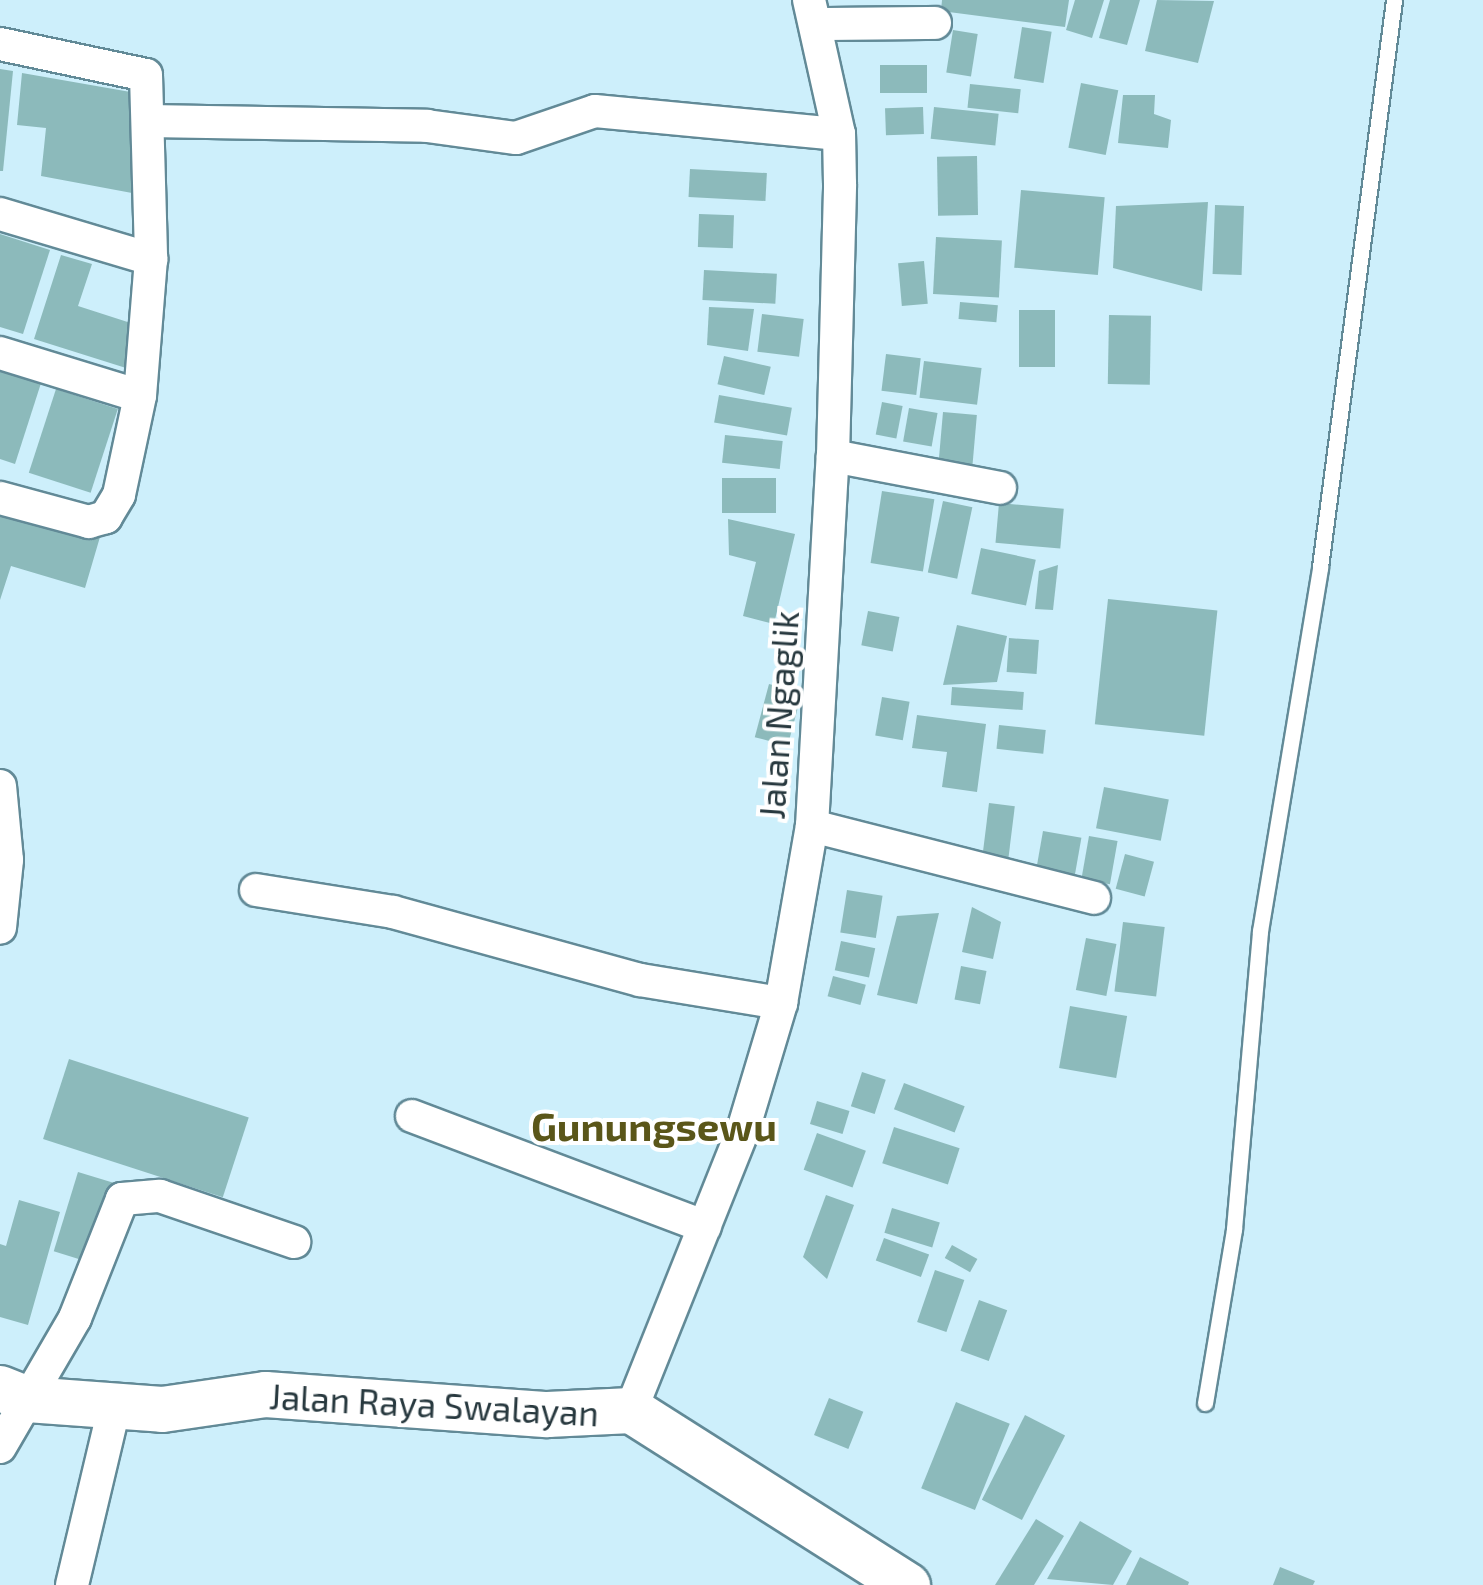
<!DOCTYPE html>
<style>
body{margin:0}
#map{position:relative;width:1483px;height:1585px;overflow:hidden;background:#cdeffb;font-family:"Exo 2",sans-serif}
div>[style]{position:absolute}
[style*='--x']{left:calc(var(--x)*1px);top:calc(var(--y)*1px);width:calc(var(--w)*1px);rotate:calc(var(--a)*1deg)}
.building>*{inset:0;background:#8cbabb;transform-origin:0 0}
.roads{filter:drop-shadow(2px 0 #628a97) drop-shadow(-2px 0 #628a97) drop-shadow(0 2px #628a97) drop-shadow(0 -2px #628a97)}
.lane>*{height:15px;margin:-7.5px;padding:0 7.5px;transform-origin:7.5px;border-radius:7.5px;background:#fff}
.street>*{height:32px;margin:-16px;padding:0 16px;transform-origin:16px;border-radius:16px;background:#fff}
.secondary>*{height:45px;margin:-22.5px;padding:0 22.5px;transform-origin:22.5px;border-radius:22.5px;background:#fff}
span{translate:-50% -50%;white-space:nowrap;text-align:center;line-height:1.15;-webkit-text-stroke:8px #fff;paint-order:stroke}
.street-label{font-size:35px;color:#27383e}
.quarter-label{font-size:40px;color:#5a5619;font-weight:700}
</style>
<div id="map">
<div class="building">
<i style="clip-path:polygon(942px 0,1069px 0,1065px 27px,941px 11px)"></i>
<i style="clip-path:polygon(1075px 0,1104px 0,1092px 38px,1066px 30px)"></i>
<i style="clip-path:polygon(1110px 0,1140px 0,1127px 45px,1099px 38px)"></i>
<i style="clip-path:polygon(1157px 0,1214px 1px,1198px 63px,1145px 51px)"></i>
<i style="left:1022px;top:27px;width:30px;height:52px;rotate:9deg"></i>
<i style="left:953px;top:30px;width:25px;height:43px;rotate:9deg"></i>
<i style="left:927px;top:65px;width:28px;height:47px;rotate:90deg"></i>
<i style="clip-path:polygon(0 69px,13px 71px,3px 171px,0 171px)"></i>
<i style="clip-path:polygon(22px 73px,142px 94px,132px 193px,41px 176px,46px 128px,17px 125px)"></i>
<i style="left:1081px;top:83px;width:38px;height:66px;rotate:11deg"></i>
<i style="left:970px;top:84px;width:51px;height:24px;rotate:6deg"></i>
<i style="clip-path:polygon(1123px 95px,1155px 95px,1154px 114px,1171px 120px,1168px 148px,1118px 143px)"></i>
<i style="left:923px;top:107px;width:27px;height:38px;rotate:88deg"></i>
<i style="left:934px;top:107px;width:65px;height:32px;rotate:6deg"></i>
<i style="left:977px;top:156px;width:59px;height:40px;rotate:89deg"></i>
<i style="left:690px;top:169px;width:77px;height:28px;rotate:3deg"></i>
<i style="left:1021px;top:190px;width:84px;height:78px;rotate:5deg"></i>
<i style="clip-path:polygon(1208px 202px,1202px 291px,1113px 268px,1116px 206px)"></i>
<i style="left:1215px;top:205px;width:29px;height:69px;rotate:2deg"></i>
<i style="left:699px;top:214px;width:35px;height:33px;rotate:2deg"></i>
<i style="clip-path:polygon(0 234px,50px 250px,23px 334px,0 327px)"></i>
<i style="left:936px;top:237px;width:66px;height:57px;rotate:3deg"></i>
<i style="clip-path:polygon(61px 255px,92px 264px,78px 306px,140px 326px,126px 368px,34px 339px)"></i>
<i style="left:924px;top:261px;width:43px;height:26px;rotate:85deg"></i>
<i style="left:704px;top:270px;width:73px;height:30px;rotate:3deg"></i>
<i style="left:960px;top:302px;width:38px;height:17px;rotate:5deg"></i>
<i style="clip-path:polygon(709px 307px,754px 309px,748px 351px,707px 345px)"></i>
<i style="left:1019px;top:310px;width:36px;height:57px"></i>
<i style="left:762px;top:314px;width:42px;height:38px;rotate:7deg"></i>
<i style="left:1109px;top:315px;width:42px;height:69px;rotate:1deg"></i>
<i style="left:886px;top:354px;width:35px;height:37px;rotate:7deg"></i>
<i style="left:724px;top:356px;width:48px;height:29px;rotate:13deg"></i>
<i style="left:924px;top:361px;width:58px;height:37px;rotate:7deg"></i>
<i style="clip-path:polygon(0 366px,42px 380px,15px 464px,0 459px)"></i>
<i style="left:56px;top:389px;width:65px;height:88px;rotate:18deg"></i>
<i style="left:719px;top:395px;width:74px;height:28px;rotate:10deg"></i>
<i style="left:882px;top:402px;width:21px;height:33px;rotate:11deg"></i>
<i style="left:909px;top:408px;width:29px;height:34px;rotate:10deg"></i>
<i style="left:943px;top:412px;width:34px;height:57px;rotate:5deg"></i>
<i style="left:725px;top:435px;width:58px;height:28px;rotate:6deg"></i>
<i style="left:722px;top:478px;width:54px;height:35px"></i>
<i style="left:882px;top:491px;width:53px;height:73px;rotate:9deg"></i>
<i style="left:943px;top:501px;width:30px;height:73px;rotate:12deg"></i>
<i style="left:999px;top:503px;width:65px;height:40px;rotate:5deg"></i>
<i style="clip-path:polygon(0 507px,100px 537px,85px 588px,11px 566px,0 600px)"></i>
<i style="clip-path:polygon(728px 519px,795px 534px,774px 624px,743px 616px,756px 562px,729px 555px)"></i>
<i style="left:981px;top:548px;width:56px;height:47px;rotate:12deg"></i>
<i style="clip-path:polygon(1058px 565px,1053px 610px,1035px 609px,1039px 571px)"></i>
<i style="left:1108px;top:599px;width:110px;height:126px;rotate:6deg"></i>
<i style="left:868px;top:611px;width:32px;height:35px;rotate:11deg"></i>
<i style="clip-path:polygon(957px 625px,1007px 636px,997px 682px,943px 685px)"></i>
<i style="left:1009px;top:638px;width:30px;height:34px;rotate:4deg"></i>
<i style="left:769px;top:684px;width:34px;height:55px;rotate:15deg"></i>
<i style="left:952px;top:687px;width:72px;height:18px;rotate:4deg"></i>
<i style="left:882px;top:697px;width:28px;height:39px;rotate:10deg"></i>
<i style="clip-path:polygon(917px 715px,986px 724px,977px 792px,942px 787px,947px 752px,912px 748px)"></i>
<i style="left:999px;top:725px;width:47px;height:24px;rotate:6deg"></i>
<i style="left:1104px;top:787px;width:66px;height:42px;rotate:11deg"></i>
<i style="left:989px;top:803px;width:26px;height:54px;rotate:7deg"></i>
<i style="left:1043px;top:831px;width:39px;height:40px;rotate:10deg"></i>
<i style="left:1089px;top:836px;width:29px;height:44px;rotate:10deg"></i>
<i style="left:1125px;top:854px;width:30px;height:36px;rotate:15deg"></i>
<i style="left:847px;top:890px;width:36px;height:43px;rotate:9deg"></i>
<i style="clip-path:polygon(972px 907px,1001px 922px,993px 959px,962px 952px)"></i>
<i style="clip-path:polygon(939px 913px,917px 1004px,877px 995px,897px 916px)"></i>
<i style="left:1123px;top:922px;width:42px;height:70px;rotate:7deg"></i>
<i style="left:1086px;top:938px;width:31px;height:53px;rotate:11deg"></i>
<i style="left:841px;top:941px;width:35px;height:30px;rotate:12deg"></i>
<i style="left:961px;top:966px;width:26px;height:34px;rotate:11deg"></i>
<i style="left:833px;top:976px;width:34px;height:21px;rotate:15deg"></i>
<i style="left:1070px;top:1006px;width:58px;height:63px;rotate:10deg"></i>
<i style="left:69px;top:1059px;width:189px;height:84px;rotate:18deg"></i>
<i style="left:862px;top:1072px;width:25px;height:36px;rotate:18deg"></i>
<i style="left:904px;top:1083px;width:65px;height:28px;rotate:21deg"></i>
<i style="left:817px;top:1101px;width:34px;height:24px;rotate:17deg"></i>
<i style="left:894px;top:1127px;width:69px;height:38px;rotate:18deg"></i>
<i style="left:817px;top:1133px;width:52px;height:39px;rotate:20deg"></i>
<i style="left:78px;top:1172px;width:37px;height:83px;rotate:17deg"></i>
<i style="clip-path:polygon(826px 1195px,854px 1205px,827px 1279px,803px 1257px)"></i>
<i style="clip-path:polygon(19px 1200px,60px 1212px,28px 1325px,0 1317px,0 1244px,6px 1246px)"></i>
<i style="left:892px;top:1208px;width:50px;height:26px;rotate:17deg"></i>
<i style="left:884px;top:1238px;width:48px;height:24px;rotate:20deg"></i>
<i style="left:952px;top:1245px;width:29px;height:15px;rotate:29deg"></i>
<i style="left:935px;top:1270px;width:31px;height:55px;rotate:19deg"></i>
<i style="left:979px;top:1300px;width:30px;height:54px;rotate:20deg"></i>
<i style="left:829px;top:1398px;width:37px;height:40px;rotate:22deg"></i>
<i style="left:956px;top:1402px;width:58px;height:93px;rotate:22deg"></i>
<i style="left:1025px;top:1415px;width:45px;height:95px;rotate:27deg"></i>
<i style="clip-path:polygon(1036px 1519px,1064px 1536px,1034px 1585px,995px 1585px)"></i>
<i style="clip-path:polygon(1080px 1521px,1132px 1551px,1113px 1585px,1047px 1579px)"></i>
<i style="clip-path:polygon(1140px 1557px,1189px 1582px,1188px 1585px,1126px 1585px)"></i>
<i style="clip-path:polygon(1280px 1567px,1315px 1581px,1313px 1585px,1273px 1585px)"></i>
</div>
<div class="roads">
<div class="lane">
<i style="--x:1205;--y:1403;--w:176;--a:-80.5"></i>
<i style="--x:1234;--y:1229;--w:299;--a:-85"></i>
<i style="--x:1260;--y:931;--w:369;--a:-80.6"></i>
<i style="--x:1320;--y:567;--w:572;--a:-82.56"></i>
</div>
<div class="street">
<i style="--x:817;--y:24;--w:118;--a:-0.5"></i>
<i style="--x:0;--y:44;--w:149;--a:12"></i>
<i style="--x:146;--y:75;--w:184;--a:88.4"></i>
<i style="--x:151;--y:259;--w:137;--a:94.6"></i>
<i style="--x:140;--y:396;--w:101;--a:102"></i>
<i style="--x:119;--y:495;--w:26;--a:121"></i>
<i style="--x:106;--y:517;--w:18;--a:164"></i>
<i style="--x:89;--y:522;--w:92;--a:-164.9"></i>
<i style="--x:149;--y:121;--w:278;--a:1"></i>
<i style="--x:427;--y:126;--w:90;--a:7.7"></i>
<i style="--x:516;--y:138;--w:83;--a:-18.9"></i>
<i style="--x:595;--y:111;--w:245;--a:5.4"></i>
<i style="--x:0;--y:214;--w:158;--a:16.6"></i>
<i style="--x:0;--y:353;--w:146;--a:17.1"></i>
<i style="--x:833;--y:456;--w:170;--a:10.8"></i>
<i style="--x:0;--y:786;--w:74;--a:84.6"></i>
<i style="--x:7;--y:860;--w:68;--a:95.9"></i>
<i style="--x:812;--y:826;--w:291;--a:14.3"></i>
<i style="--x:256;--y:890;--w:139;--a:9.1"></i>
<i style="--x:393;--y:912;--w:256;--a:15.4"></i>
<i style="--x:640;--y:980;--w:143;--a:9.3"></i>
<i style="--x:412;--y:1116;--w:313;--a:20.7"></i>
<i style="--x:631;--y:1410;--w:302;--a:-68.2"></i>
<i style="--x:743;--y:1130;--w:133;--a:-73.3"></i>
<i style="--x:781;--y:1003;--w:180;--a:-80.1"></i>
<i style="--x:812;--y:826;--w:371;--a:-86.8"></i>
<i style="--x:833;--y:456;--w:272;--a:-88.5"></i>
<i style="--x:840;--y:184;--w:50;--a:-91.1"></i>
<i style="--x:839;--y:134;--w:137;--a:-102.6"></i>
<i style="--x:0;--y:1447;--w:149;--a:-59.8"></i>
<i style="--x:75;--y:1318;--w:128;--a:-68.4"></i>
<i style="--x:122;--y:1199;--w:38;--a:-5"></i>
<i style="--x:160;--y:1196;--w:142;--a:18.9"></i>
<i style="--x:72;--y:1585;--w:185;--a:-76.6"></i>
</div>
<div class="secondary">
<i style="--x:0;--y:1388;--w:29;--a:22"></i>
<i style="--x:27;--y:1399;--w:135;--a:4.2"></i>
<i style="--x:162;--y:1409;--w:104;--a:-8.3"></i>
<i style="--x:265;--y:1394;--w:283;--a:4.1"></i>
<i style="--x:547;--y:1414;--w:84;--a:-2.7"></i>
<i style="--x:631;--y:1410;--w:327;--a:32.4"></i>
</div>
</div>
<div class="street-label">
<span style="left:778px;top:715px;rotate:-86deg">Jalan Ngaglik</span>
<span style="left:434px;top:1404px;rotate:3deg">Jalan Raya Swalayan</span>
</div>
<div class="quarter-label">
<span style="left:654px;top:1125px">Gunungsewu</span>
</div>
</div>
